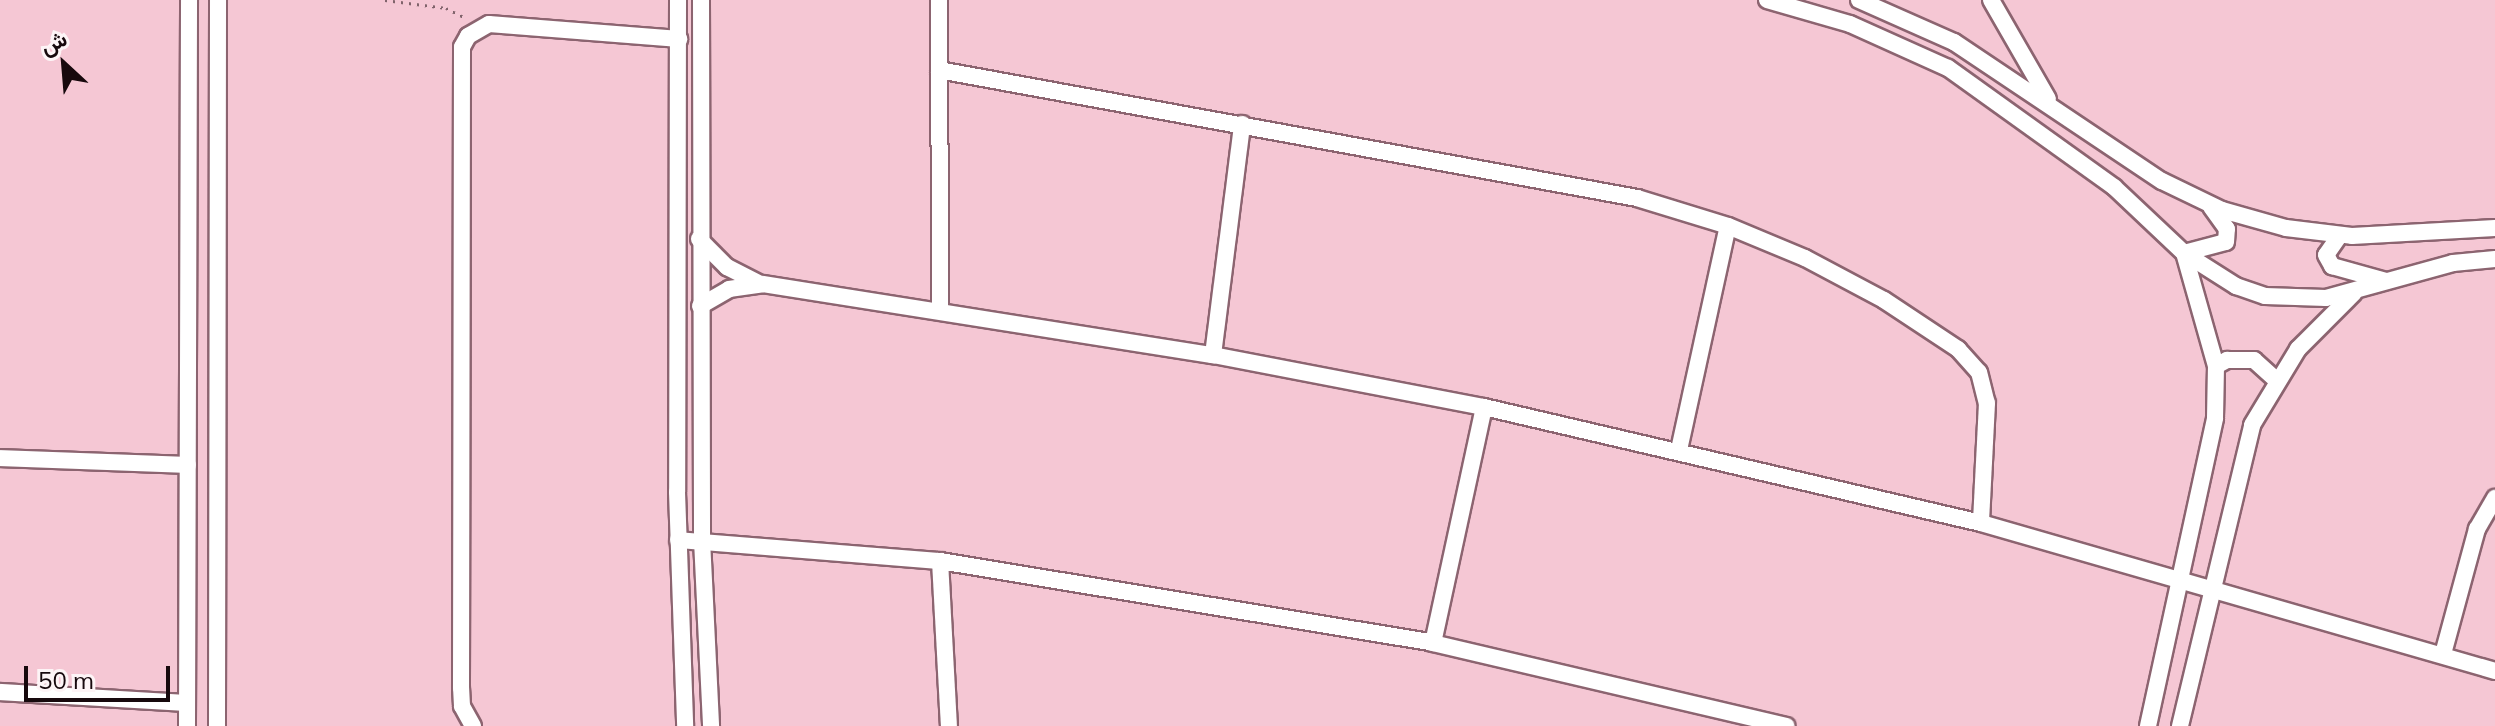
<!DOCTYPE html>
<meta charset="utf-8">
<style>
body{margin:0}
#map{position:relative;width:2495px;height:726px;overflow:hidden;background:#f5c7d4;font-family:Mulish,Vazirmatn,sans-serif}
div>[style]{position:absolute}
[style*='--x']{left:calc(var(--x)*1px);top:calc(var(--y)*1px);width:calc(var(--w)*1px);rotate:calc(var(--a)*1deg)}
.path>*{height:3px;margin-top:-1.5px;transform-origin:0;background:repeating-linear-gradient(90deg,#80636b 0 2px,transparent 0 8px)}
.roads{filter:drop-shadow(2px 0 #8c6470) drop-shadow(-2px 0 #8c6470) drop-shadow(0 2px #8c6470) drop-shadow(0 -2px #8c6470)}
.street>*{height:16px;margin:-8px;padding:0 8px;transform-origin:8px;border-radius:8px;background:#fff}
span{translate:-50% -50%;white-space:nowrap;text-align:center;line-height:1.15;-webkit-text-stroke:8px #fdf4f6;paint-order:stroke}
.north{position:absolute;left:24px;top:24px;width:80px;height:80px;-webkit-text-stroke:6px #fdf4f6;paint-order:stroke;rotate:334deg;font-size:22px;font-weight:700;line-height:32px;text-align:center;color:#17090d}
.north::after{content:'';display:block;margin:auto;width:28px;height:36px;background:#17090d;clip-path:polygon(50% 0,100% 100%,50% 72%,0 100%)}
.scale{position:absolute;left:24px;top:666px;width:146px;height:36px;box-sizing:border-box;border:4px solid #17090d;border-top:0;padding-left:10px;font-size:24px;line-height:28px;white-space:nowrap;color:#17090d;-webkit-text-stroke:6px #fdf4f6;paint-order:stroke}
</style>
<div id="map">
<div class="path">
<i style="--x:385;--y:0;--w:62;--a:7.5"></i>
<i style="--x:446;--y:8;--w:22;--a:27"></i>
</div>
<div class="roads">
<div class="street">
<i style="--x:678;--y:0;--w:492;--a:90.1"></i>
<i style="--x:677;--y:492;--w:234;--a:88"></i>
<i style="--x:701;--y:0;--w:540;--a:89.89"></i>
<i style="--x:702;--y:540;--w:186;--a:87.2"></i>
<i style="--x:939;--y:0;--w:310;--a:89.8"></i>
<i style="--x:1767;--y:0;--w:86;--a:16.1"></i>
<i style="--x:1850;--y:24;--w:107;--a:24.2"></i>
<i style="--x:1948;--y:68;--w:204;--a:35.6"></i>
<i style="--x:2114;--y:187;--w:96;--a:43.3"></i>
<i style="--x:2184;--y:253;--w:62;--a:32.4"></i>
<i style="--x:2236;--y:286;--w:31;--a:19"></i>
<i style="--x:2265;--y:296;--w:61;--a:1.9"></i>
<i style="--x:2326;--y:298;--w:132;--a:-15.4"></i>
<i style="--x:2453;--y:263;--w:42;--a:-5.4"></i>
<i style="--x:1859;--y:0;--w:104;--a:23.9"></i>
<i style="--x:1954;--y:42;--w:250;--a:33.8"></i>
<i style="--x:2162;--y:181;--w:67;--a:25.8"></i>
<i style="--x:2222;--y:210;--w:66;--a:15.7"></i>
<i style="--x:2286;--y:228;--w:66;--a:6.9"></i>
<i style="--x:2352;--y:236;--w:143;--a:-3.2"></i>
<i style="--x:1991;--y:0;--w:114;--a:60.1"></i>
<i style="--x:939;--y:70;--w:710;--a:10.39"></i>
<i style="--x:1637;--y:198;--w:95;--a:17.1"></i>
<i style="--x:1728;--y:226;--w:83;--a:22.6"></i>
<i style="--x:1805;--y:258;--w:89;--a:28"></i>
<i style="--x:1884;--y:300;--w:89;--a:33.5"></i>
<i style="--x:1958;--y:349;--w:31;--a:48"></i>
<i style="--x:1979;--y:372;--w:32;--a:76"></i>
<i style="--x:1987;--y:403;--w:120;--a:92.9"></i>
<i style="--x:2340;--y:235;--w:24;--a:125"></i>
<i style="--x:2326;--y:255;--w:13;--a:61"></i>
<i style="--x:2332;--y:266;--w:56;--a:15.5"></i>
<i style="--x:699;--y:239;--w:40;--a:45"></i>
<i style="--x:727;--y:267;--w:34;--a:27"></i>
<i style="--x:700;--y:306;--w:34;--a:-30"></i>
<i style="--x:729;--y:289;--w:34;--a:-8"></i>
<i style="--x:763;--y:284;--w:456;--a:9"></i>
<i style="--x:1213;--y:355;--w:276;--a:10.9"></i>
<i style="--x:1484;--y:407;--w:510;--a:13.14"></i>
<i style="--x:1981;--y:523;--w:535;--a:16.06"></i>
<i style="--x:1213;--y:355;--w:233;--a:-82.8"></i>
<i style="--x:2216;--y:366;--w:13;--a:-29"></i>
<i style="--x:2227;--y:360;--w:27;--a:0"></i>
<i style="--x:2254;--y:360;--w:28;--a:42"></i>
<i style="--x:1679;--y:450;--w:229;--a:-77.7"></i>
<i style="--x:0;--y:458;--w:188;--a:2.1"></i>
<i style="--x:678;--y:540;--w:263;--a:4.6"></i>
<i style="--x:940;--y:561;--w:500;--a:9.4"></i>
<i style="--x:1433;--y:643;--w:363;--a:13.2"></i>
<i style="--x:940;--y:561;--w:165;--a:86.9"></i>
<i style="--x:1433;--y:643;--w:241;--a:-77.8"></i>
<i style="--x:2443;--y:654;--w:130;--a:-74.8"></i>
<i style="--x:2477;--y:529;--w:36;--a:-60"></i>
<i style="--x:0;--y:692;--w:187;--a:3.4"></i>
<i style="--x:187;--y:726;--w:726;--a:-89.84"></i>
<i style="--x:217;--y:726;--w:726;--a:-89.92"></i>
<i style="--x:473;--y:726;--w:23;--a:-119"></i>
<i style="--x:462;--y:706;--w:18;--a:-93"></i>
<i style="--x:461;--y:688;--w:641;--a:-89.91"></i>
<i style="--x:462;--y:47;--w:13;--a:-61"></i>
<i style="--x:468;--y:36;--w:24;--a:-30"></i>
<i style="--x:489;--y:24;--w:191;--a:4.5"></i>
<i style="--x:2148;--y:726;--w:315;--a:-77.7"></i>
<i style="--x:2215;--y:418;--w:52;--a:-88.9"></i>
<i style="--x:2216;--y:366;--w:117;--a:-105.8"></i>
<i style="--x:2184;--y:253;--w:43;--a:-14.7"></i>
<i style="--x:2226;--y:242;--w:13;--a:-86"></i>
<i style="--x:2227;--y:229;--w:27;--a:-126"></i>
<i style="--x:2180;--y:726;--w:309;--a:-76.5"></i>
<i style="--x:2252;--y:425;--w:89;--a:-58.8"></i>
<i style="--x:2298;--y:349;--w:79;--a:-45"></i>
</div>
</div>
<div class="north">ش</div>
<div class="scale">50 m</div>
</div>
